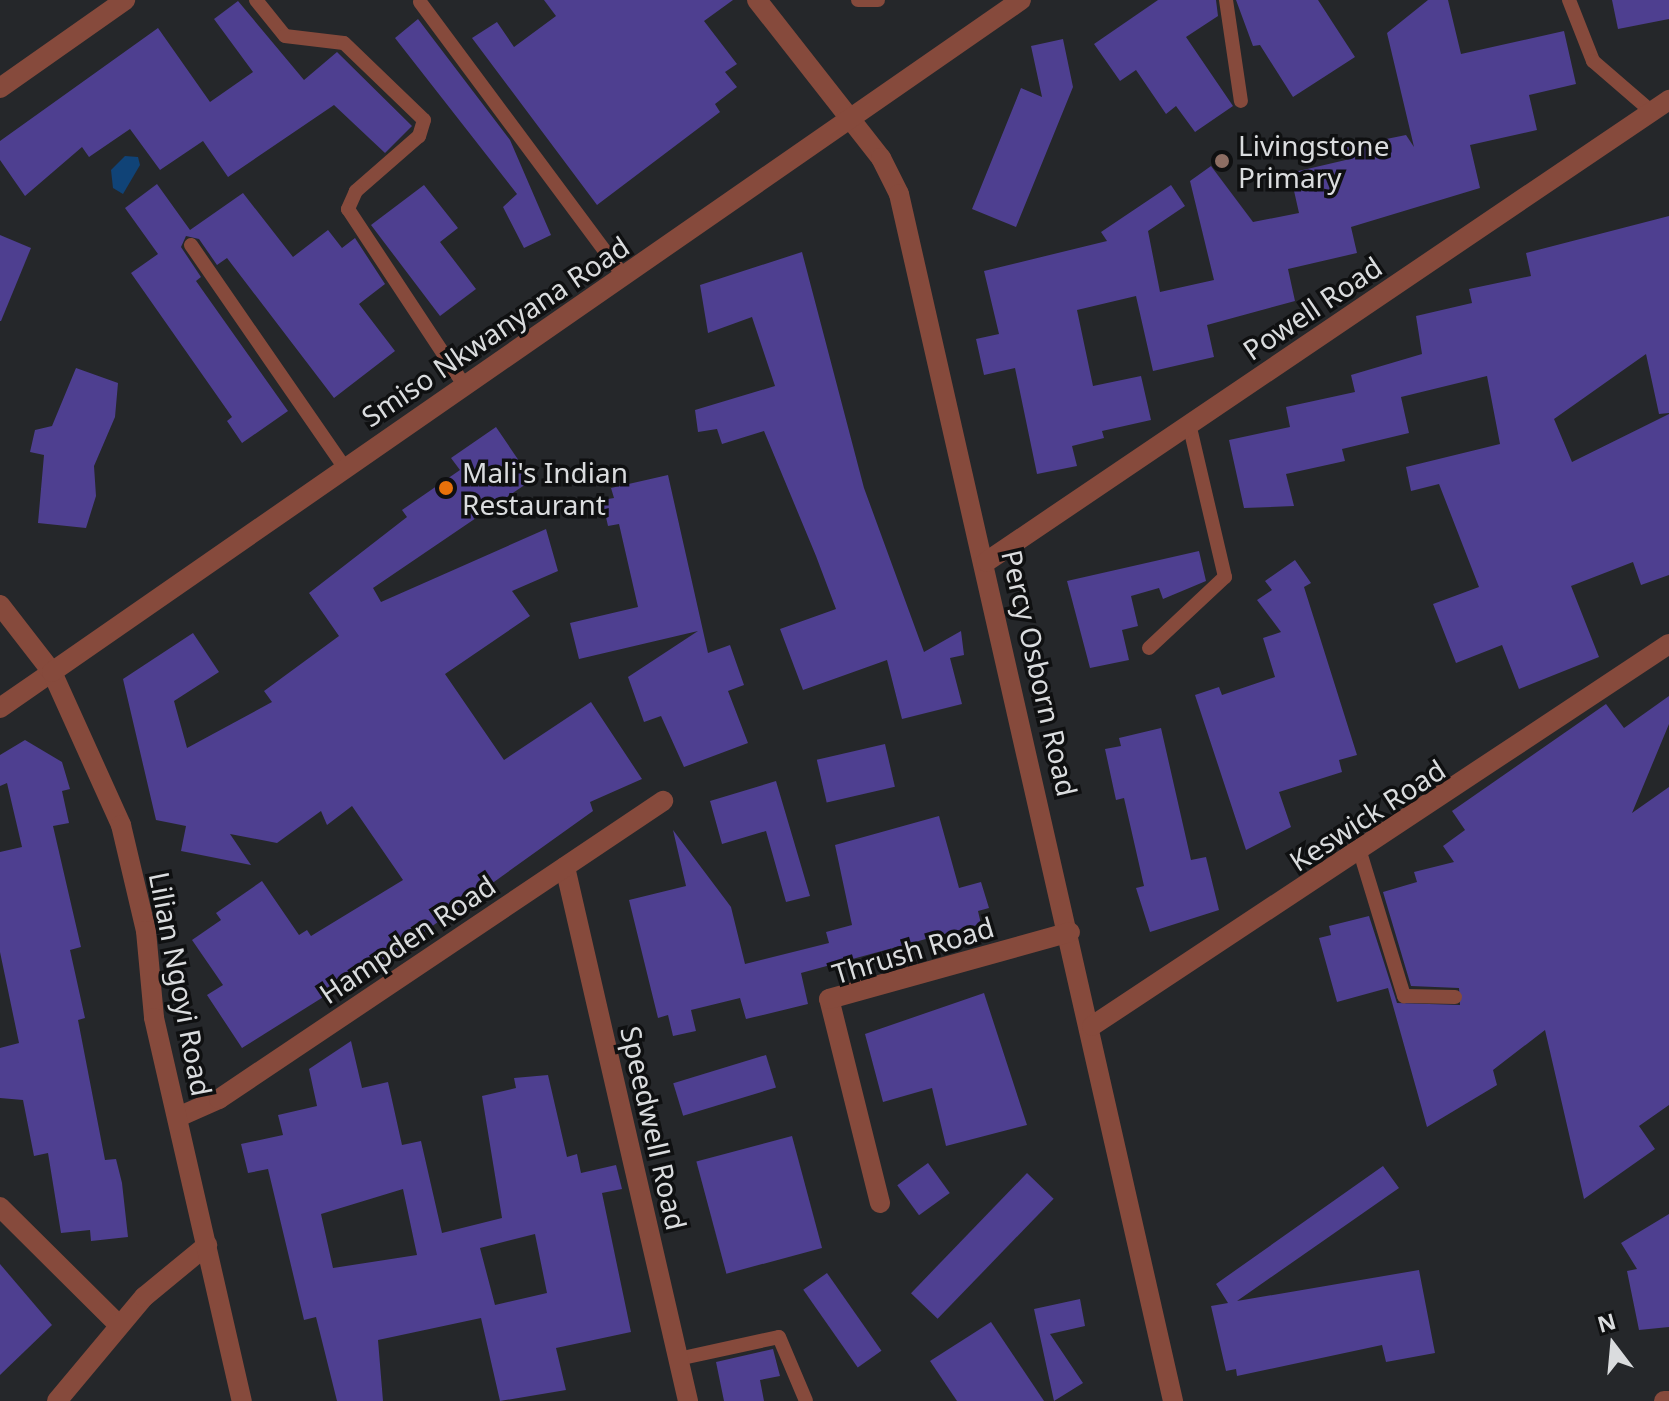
<!DOCTYPE html>
<style>
body{margin:0}
#map{position:relative;width:1669px;height:1401px;overflow:hidden;background:#25272a;font-family:"Noto Sans",sans-serif}
div>[style]{position:absolute}
[style*='--x']{left:calc(var(--x)*1px);top:calc(var(--y)*1px);width:calc(var(--w)*1px);rotate:calc(var(--a)*1deg)}
.water>*{inset:0;background:#104377}
.building>*{inset:0;background:#4e3f90;transform-origin:0 0}
.service>*{height:14px;margin:-7px;padding:0 7px;transform-origin:7px;border-radius:7px;background:#864a3c}
.minor>*{height:20px;margin:-10px;padding:0 10px;transform-origin:10px;border-radius:10px;background:#864a3c}
.tertiary>*{height:20px;margin:-10px;padding:0 10px;transform-origin:10px;border-radius:10px;background:#864a3c}
.dots>*{width:22px;height:22px;translate:-50% -50%;box-sizing:border-box;border:4px solid #0f1011;border-radius:50%}
span{translate:-50% -50%;white-space:nowrap;text-align:center;line-height:1.15;-webkit-text-stroke:7px #0f1011;paint-order:stroke}
.poi-label{font-size:28px;color:#dadcde}
.left{translate:0 -50%;text-align:left}
.street-label{font-size:28px;color:#dadcde}
.north{position:absolute;left:1573px;top:1305px;width:80px;height:80px;-webkit-text-stroke:6px #0f1011;paint-order:stroke;rotate:344deg;font-size:22px;font-weight:700;line-height:32px;text-align:center;color:#dadcde}
.north::after{content:'';display:block;margin:auto;width:28px;height:36px;background:#dadcde;clip-path:polygon(50% 0,100% 100%,50% 72%,0 100%)}
</style>
<div id="map">
<div class="water">
<i style="clip-path:polygon(125px 156px,138px 157px,140px 165px,123px 194px,113px 188px,111px 170px)"></i>
</div>
<div class="building">
<i style="clip-path:polygon(544px 0,733px 0,704px 21px,737px 64px,725px 72px,737px 87px,715px 104px,720px 112px,597px 205px,472px 38px,497px 22px,514px 47px,556px 16px)"></i>
<i style="clip-path:polygon(1158px 0,1216px 0,1218px 16px,1186px 37px,1233px 106px,1195px 132px,1176px 106px,1166px 114px,1136px 70px,1120px 81px,1094px 44px)"></i>
<i style="clip-path:polygon(1236px 0,1318px 0,1355px 57px,1293px 97px,1260px 45px,1253px 46px)"></i>
<i style="clip-path:polygon(1428px 0,1448px 0,1461px 54px,1564px 31px,1576px 84px,1529px 95px,1537px 130px,1470px 145px,1480px 188px,1351px 227px,1357px 253px,1288px 269px,1295px 301px,1207px 325px,1214px 357px,1153px 371px,1136px 296px,1077px 310px,1093px 386px,1141px 376px,1151px 420px,1102px 431px,1104px 438px,1072px 446px,1077px 466px,1037px 474px,1015px 368px,984px 375px,976px 339px,999px 334px,984px 271px,1107px 241px,1101px 232px,1171px 185px,1185px 206px,1148px 231px,1160px 292px,1214px 280px,1190px 181px,1211px 166px,1253px 222px,1299px 213px,1290px 173px,1350px 159px,1347px 147px,1406px 135px,1414px 147px,1387px 33px)"></i>
<i style="clip-path:polygon(1612px 0,1669px 0,1669px 19px,1618px 29px)"></i>
<i style="clip-path:polygon(238px 1px,304px 80px,337px 52px,412px 126px,385px 153px,334px 105px,228px 177px,203px 141px,160px 170px,130px 129px,89px 157px,82px 147px,25px 196px,0 160px,0 141px,158px 28px,210px 102px,253px 72px,214px 19px)"></i>
<i style="clip-path:polygon(418px 19px,510px 140px,551px 235px,524px 248px,503px 207px,517px 194px,395px 38px)"></i>
<i style="clip-path:polygon(1063px 39px,1073px 87px,1016px 227px,972px 209px,1021px 88px,1042px 97px,1031px 46px)"></i>
<i style="clip-path:polygon(157px 184px,190px 230px,243px 193px,293px 257px,328px 230px,342px 248px,355px 238px,385px 284px,359px 304px,395px 351px,334px 398px,227px 258px,217px 265px,199px 239px,186px 236px,181px 247px,201px 277px,196px 281px,288px 411px,242px 443px,227px 421px,232px 417px,131px 273px,158px 254px,125px 208px)"></i>
<i style="clip-path:polygon(424px 185px,458px 228px,440px 242px,476px 289px,440px 316px,371px 225px)"></i>
<i style="clip-path:polygon(1669px 216px,1669px 413px,1659px 414px,1646px 354px,1554px 419px,1572px 462px,1669px 414px,1669px 575px,1641px 585px,1633px 562px,1571px 586px,1599px 657px,1519px 689px,1502px 645px,1456px 663px,1433px 604px,1479px 587px,1439px 484px,1411px 491px,1406px 467px,1500px 444px,1487px 376px,1401px 397px,1409px 433px,1342px 449px,1345px 461px,1286px 474px,1294px 506px,1244px 508px,1229px 440px,1290px 427px,1286px 407px,1355px 392px,1351px 375px,1422px 354px,1416px 316px,1472px 303px,1469px 289px,1531px 276px,1526px 253px)"></i>
<i style="clip-path:polygon(0 235px,31px 248px,1px 321px,0 321px)"></i>
<i style="clip-path:polygon(802px 252px,864px 488px,924px 652px,961px 631px,964px 655px,950px 658px,962px 704px,902px 719px,887px 660px,803px 690px,780px 629px,836px 609px,816px 556px,764px 431px,722px 444px,717px 429px,698px 432px,695px 410px,775px 386px,752px 317px,708px 333px,700px 285px)"></i>
<i style="clip-path:polygon(76px 368px,118px 383px,115px 417px,94px 466px,96px 496px,86px 528px,38px 523px,44px 455px,30px 452px,35px 430px,52px 426px)"></i>
<i style="clip-path:polygon(496px 427px,532px 480px,373px 588px,381px 602px,546px 529px,558px 571px,512px 591px,530px 616px,445px 674px,504px 760px,591px 702px,642px 779px,590px 802px,593px 811px,403px 947px,242px 1048px,207px 995px,223px 985px,192px 940px,221px 920px,216px 913px,262px 881px,299px 935px,307px 930px,311px 936px,403px 880px,352px 806px,327px 825px,321px 811px,277px 843px,230px 834px,251px 865px,181px 851px,186px 826px,156px 820px,123px 679px,193px 633px,219px 672px,174px 701px,187px 748px,272px 702px,264px 691px,339px 636px,309px 593px,407px 517px,402px 510px,460px 470px,451px 458px)"></i>
<i style="clip-path:polygon(668px 475px,708px 653px,730px 645px,744px 685px,728px 691px,748px 743px,684px 767px,661px 716px,644px 722px,628px 677px,698px 631px,579px 659px,570px 623px,638px 607px,619px 524px,608px 526px,602px 500px,614px 498px,611px 488px)"></i>
<i style="clip-path:polygon(1199px 551px,1206px 581px,1163px 599px,1159px 588px,1131px 596px,1138px 626px,1122px 630px,1129px 660px,1090px 668px,1067px 581px)"></i>
<i style="clip-path:polygon(1295px 560px,1311px 583px,1304px 587px,1357px 755px,1339px 760px,1342px 772px,1279px 792px,1291px 827px,1246px 850px,1195px 695px,1219px 687px,1222px 695px,1275px 677px,1263px 638px,1281px 632px,1257px 600px,1272px 590px,1265px 581px)"></i>
<i style="clip-path:polygon(1669px 696px,1669px 724px,1632px 813px,1669px 787px,1669px 1105px,1639px 1126px,1655px 1149px,1584px 1199px,1545px 1030px,1493px 1070px,1497px 1085px,1427px 1127px,1388px 988px,1337px 1002px,1319px 938px,1331px 935px,1329px 926px,1369px 916px,1397px 1003px,1460px 1005px,1459px 988px,1411px 986px,1383px 892px,1417px 882px,1414px 872px,1454px 862px,1443px 846px,1465px 830px,1452px 811px,1606px 704px,1624px 728px)"></i>
<i style="clip-path:polygon(1161px 728px,1191px 860px,1206px 857px,1219px 910px,1150px 932px,1136px 888px,1144px 886px,1124px 798px,1116px 800px,1105px 749px,1121px 746px,1119px 738px)"></i>
<i style="clip-path:polygon(25px 740px,62px 762px,70px 789px,62px 791px,69px 823px,53px 826px,81px 947px,70px 950px,85px 1018px,78px 1020px,105px 1160px,116px 1159px,122px 1183px,128px 1237px,91px 1241px,90px 1230px,61px 1233px,48px 1153px,34px 1156px,23px 1100px,0 1098px,0 1048px,19px 1043px,0 952px,0 852px,22px 847px,7px 783px,0 786px,0 755px)"></i>
<i style="left:885px;top:744px;width:44px;height:70px;rotate:77deg"></i>
<i style="clip-path:polygon(776px 781px,810px 896px,786px 902px,766px 831px,722px 844px,710px 801px)"></i>
<i style="clip-path:polygon(939px 816px,959px 888px,981px 882px,989px 908px,978px 911px,981px 924px,801px 973px,808px 1004px,746px 1019px,740px 998px,691px 1010px,696px 1031px,673px 1036px,668px 1015px,658px 1018px,629px 900px,686px 886px,673px 830px,731px 907px,745px 964px,829px 943px,826px 932px,852px 925px,835px 845px)"></i>
<i style="clip-path:polygon(984px 993px,1027px 1125px,946px 1146px,932px 1088px,883px 1102px,865px 1034px)"></i>
<i style="clip-path:polygon(evenodd,351px 1041px,362px 1088px,388px 1082px,402px 1145px,421px 1141px,442px 1233px,502px 1218px,482px 1096px,516px 1088px,514px 1078px,548px 1075px,567px 1157px,577px 1154px,581px 1173px,616px 1165px,622px 1189px,602px 1193px,631px 1332px,556px 1348px,566px 1390px,500px 1401px,481px 1318px,378px 1340px,383px 1401px,337px 1401px,316px 1317px,304px 1320px,268px 1169px,248px 1173px,241px 1144px,283px 1135px,278px 1115px,317px 1106px,309px 1069px,351px 1041px,403px 1189px,417px 1255px,333px 1268px,321px 1214px,403px 1189px,351px 1041px,535px 1234px,547px 1293px,495px 1305px,480px 1248px,535px 1234px)"></i>
<i style="left:766px;top:1055px;width:34px;height:97px;rotate:73deg"></i>
<i style="left:792px;top:1136px;width:116px;height:99px;rotate:75deg"></i>
<i style="left:928px;top:1163px;width:37px;height:38px;rotate:54deg"></i>
<i style="clip-path:polygon(1383px 1166px,1399px 1188px,1237px 1301px,1419px 1270px,1435px 1353px,1386px 1362px,1382px 1345px,1237px 1376px,1236px 1369px,1226px 1371px,1211px 1306px,1228px 1303px,1216px 1284px)"></i>
<i style="left:1027px;top:1173px;width:37px;height:167px;rotate:44deg"></i>
<i style="clip-path:polygon(1669px 1214px,1669px 1327px,1639px 1330px,1627px 1271px,1637px 1269px,1621px 1243px)"></i>
<i style="clip-path:polygon(0 1264px,52px 1325px,0 1375px)"></i>
<i style="left:827px;top:1273px;width:95px;height:29px;rotate:55deg"></i>
<i style="clip-path:polygon(1080px 1299px,1085px 1326px,1050px 1334px,1083px 1383px,1054px 1401px,1034px 1309px)"></i>
<i style="clip-path:polygon(991px 1322px,1044px 1401px,957px 1401px,930px 1361px)"></i>
<i style="clip-path:polygon(773px 1349px,780px 1376px,760px 1380px,764px 1401px,724px 1401px,716px 1362px)"></i>
</div>
<div class="service">
<i style="--x:256;--y:0;--w:46;--a:51.1"></i>
<i style="--x:285;--y:36;--w:59;--a:6.8"></i>
<i style="--x:344;--y:43;--w:111;--a:43.9"></i>
<i style="--x:424;--y:120;--w:17;--a:107"></i>
<i style="--x:419;--y:136;--w:84;--a:138.9"></i>
<i style="--x:356;--y:191;--w:20;--a:114"></i>
<i style="--x:348;--y:209;--w:211;--a:56.6"></i>
<i style="--x:858;--y:0;--w:20;--a:0"></i>
<i style="--x:1226;--y:0;--w:102;--a:81.6"></i>
<i style="--x:1569;--y:0;--w:66;--a:68.5"></i>
<i style="--x:1593;--y:61;--w:78;--a:40.8"></i>
<i style="--x:420;--y:2;--w:342;--a:53.4"></i>
<i style="--x:191;--y:245;--w:271;--a:55.4"></i>
<i style="--x:1149;--y:648;--w:104;--a:-43.1"></i>
<i style="--x:1225;--y:577;--w:157;--a:-103.2"></i>
<i style="--x:1360;--y:852;--w:151;--a:73"></i>
<i style="--x:1404;--y:996;--w:51;--a:1.1"></i>
<i style="--x:678;--y:1359;--w:103;--a:-12.3"></i>
<i style="--x:779;--y:1337;--w:69;--a:67.1"></i>
</div>
<div class="minor">
<i style="--x:757;--y:0;--w:201;--a:51.9"></i>
<i style="--x:881;--y:158;--w:40;--a:63.4"></i>
<i style="--x:899;--y:194;--w:1238;--a:77.21"></i>
<i style="--x:0;--y:88;--w:153;--a:-35.1"></i>
<i style="--x:986;--y:562;--w:825;--a:-34.08"></i>
<i style="--x:0;--y:708;--w:63;--a:-34.7"></i>
<i style="--x:565;--y:867;--w:548;--a:77.03"></i>
<i style="--x:1092;--y:1026;--w:692;--a:-33.51"></i>
<i style="--x:178;--y:1117;--w:45;--a:-23.7"></i>
<i style="--x:219;--y:1099;--w:535;--a:-33.87"></i>
<i style="--x:880;--y:1203;--w:210;--a:-104"></i>
<i style="--x:829;--y:999;--w:250;--a:-15.5"></i>
<i style="--x:0;--y:1207;--w:168;--a:44.8"></i>
<i style="--x:57;--y:1401;--w:136;--a:-50.1"></i>
<i style="--x:144;--y:1297;--w:82;--a:-39.5"></i>
</div>
<div class="tertiary">
<i style="--x:0;--y:605;--w:85;--a:52.2"></i>
<i style="--x:52;--y:672;--w:168;--a:65.7"></i>
<i style="--x:121;--y:825;--w:109;--a:76.7"></i>
<i style="--x:146;--y:931;--w:87;--a:84.7"></i>
<i style="--x:154;--y:1018;--w:393;--a:77.1"></i>
<i style="--x:52;--y:672;--w:1179;--a:-34.74"></i>
<i style="--x:1664;--y:1401;--w:5;--a:0"></i>
</div>
<div class="dots">
<i style="left:1222px;top:161px;background:#8d6e63"></i>
<i style="left:446px;top:488px;background:#e8710a"></i>
</div>
<div class="poi-label">
<span class="left" style="left:1238px;top:161px">Livingstone<br>Primary</span>
<span class="left" style="left:462px;top:488px">Mali's Indian<br>Restaurant</span>
</div>
<div class="street-label">
<span style="left:1312px;top:308px;rotate:-34deg">Powell Road</span>
<span style="left:495px;top:331px;rotate:-34deg">Smiso Nkwanyana Road</span>
<span style="left:1040px;top:673px;rotate:77deg">Percy Osborn Road</span>
<span style="left:1367px;top:815px;rotate:-33deg">Keswick Road</span>
<span style="left:407px;top:939px;rotate:-34deg">Hampden Road</span>
<span style="left:913px;top:950px;rotate:-17deg">Thrush Road</span>
<span style="left:181px;top:984px;rotate:79deg">Lilian Ngoyi Road</span>
<span style="left:654px;top:1128px;rotate:77deg">Speedwell Road</span>
</div>
<div class="north">N</div>
</div>
